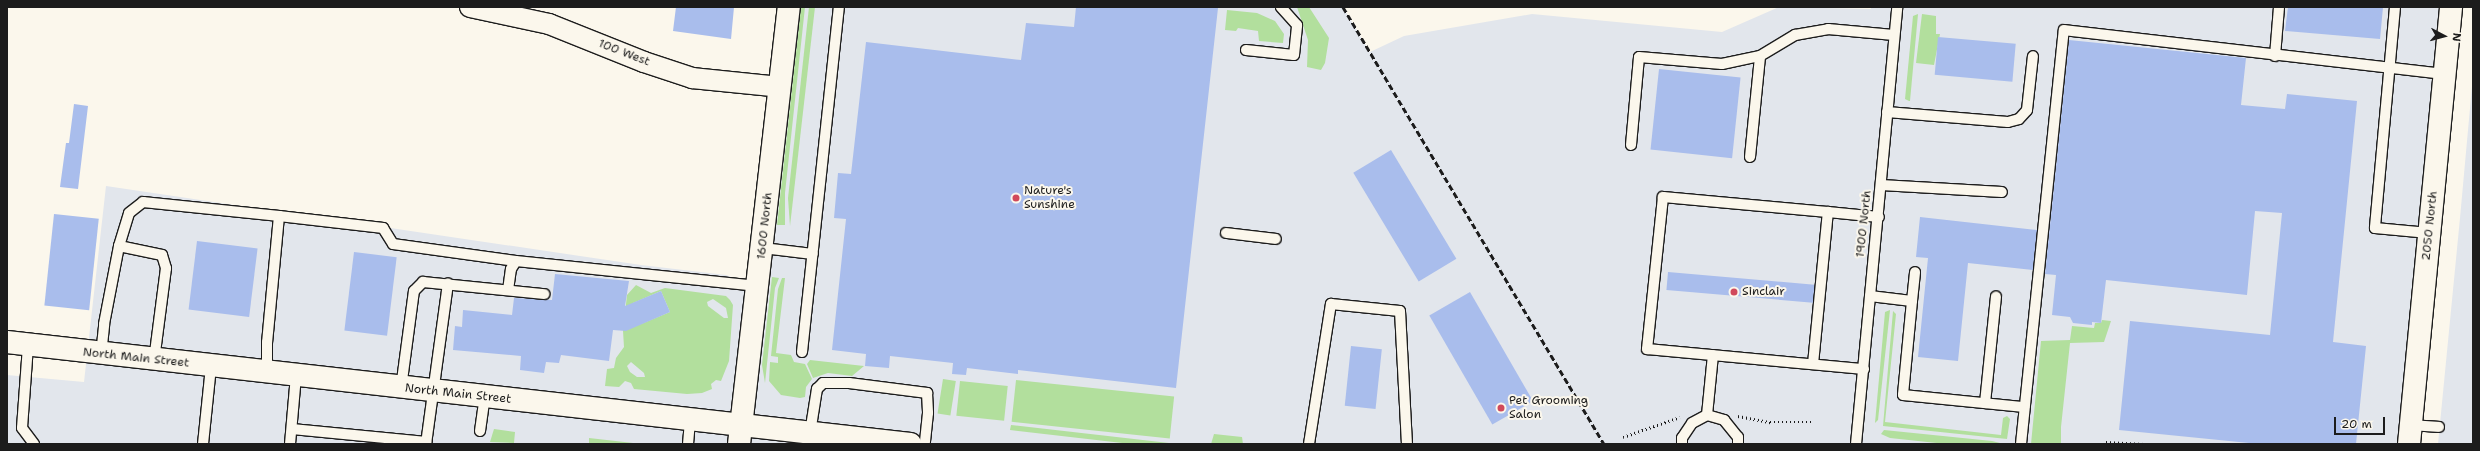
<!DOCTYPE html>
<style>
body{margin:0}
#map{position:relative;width:2480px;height:451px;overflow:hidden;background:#fbf7ec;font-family:"Shantell Sans",sans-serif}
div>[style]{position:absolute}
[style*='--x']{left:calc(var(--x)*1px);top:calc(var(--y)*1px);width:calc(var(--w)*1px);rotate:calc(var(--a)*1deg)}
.built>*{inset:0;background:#e2e6ec}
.green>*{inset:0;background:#b2df9d;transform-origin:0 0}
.building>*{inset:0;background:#a9bdec;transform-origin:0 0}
.path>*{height:2.5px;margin-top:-1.25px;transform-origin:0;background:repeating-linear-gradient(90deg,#1c1c1c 0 1px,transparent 0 4px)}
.roads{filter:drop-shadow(1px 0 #1c1c1c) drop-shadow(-1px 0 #1c1c1c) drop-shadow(0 1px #1c1c1c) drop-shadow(0 -1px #1c1c1c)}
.lane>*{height:10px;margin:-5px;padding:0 5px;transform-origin:5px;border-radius:5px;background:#fbf7ec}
.street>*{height:20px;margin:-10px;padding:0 10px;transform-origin:10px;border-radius:10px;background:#fbf7ec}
.secondary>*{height:22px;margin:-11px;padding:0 11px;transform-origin:11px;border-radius:11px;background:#fbf7ec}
.rail>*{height:3px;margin-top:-1.5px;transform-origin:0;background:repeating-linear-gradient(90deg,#1c1c1c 0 6px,transparent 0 9px)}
.dots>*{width:11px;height:11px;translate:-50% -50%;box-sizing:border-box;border:2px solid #fbf7ec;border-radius:50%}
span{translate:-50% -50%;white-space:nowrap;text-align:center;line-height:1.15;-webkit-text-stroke:4px #fbf7ec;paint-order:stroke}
.street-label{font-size:12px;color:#1c1c1c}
.poi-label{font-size:12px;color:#1c1c1c}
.left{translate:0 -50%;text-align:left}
.frame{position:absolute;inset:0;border:8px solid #1c1c1c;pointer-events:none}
.north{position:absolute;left:2424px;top:16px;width:40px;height:40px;-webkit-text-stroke:3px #fbf7ec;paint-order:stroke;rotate:96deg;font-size:11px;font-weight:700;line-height:16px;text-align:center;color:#1c1c1c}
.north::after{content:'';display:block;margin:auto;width:14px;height:18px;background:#1c1c1c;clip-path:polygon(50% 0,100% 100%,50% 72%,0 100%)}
.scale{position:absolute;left:2334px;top:417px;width:51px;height:18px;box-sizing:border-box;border:2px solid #1c1c1c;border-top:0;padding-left:5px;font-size:12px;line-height:14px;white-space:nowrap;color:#1c1c1c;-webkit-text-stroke:3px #fbf7ec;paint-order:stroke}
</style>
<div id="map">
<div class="built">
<i style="clip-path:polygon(799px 7px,1343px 7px,1370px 52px,1404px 36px,1532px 14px,1722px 32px,1779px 7px,1871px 9px,1871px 7px,2451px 7px,2409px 444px,7px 444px,7px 375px,84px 382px,106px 186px,641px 265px,726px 275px,768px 291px)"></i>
<i style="clip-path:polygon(2473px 75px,2473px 444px,2438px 444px,2460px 218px)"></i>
</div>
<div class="green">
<i style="clip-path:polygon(801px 7px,805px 7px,785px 193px,785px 225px,777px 225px)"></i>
<i style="clip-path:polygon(809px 7px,815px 7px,790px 226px,788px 198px)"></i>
<i style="clip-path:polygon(1297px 7px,1309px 7px,1329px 38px,1325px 63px,1321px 70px,1307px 67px,1308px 40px)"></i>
<i style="clip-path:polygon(1227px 10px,1257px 13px,1275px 21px,1284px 34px,1283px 43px,1259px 41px,1258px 31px,1238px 28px,1236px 31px,1225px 30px)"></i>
<i style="clip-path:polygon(1918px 14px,1910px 101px,1909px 101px,1905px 99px,1913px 16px)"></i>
<i style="clip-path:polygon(1922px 14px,1936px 16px,1936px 34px,1940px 34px,1934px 65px,1916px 63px)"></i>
<i style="clip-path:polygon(772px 277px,779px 278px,775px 288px,765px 383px,762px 365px)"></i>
<i style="clip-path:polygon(782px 278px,785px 278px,776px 353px,791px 355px,794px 362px,805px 364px,812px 379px,806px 387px,805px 397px,800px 398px,781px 395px,769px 381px,770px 362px,778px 363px,778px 357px,771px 356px,778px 289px)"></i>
<i style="clip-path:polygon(evenodd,636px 285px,651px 293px,665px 288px,726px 296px,730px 300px,733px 305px,729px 361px,721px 381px,716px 380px,711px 384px,712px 389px,702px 393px,687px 394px,634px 389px,631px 383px,625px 381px,619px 387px,605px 386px,607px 369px,614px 368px,616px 358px,624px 347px,623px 331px,627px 295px,636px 285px,661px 291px,670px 312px,641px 324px,633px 303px,661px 291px,636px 285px,713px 299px,726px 308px,728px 318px,724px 318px,708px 306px,707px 302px,713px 299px,636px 285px,631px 362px,644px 373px,645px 377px,637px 377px,630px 372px,627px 366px,631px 362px)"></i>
<i style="clip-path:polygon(1890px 310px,1878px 420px,1875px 423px,1885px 312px)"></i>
<i style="clip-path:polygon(1893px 311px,1896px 314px,1885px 422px,2001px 435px,2003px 418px,2007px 416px,2010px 419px,2007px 439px,1883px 426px)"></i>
<i style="clip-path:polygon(2102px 320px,2111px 321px,2104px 342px,2070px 343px,2061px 427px,2061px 444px,2031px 444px,2041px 341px,2070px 340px,2072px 326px,2094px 328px,2095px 323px,2101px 323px)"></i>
<i style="clip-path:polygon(810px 360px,864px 366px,852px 376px,828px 373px,813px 378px,807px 364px)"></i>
<i style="left:943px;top:379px;width:13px;height:35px;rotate:9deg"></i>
<i style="left:1016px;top:380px;width:159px;height:42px;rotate:6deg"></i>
<i style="left:960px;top:381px;width:48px;height:35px;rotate:6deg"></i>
<i style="clip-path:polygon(1011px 425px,1169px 443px,1169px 444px,1131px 444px,1010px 430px)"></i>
<i style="clip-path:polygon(494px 429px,515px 432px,514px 443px,490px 442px)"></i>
<i style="clip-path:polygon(1884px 430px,1992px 441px,2004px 444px,1946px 444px,1890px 438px,1881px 434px)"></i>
<i style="clip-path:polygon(1214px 434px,1242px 437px,1243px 444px,1211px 444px)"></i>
<i style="clip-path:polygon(589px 438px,642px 444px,589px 444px)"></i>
</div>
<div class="building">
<i style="clip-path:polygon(676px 7px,734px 7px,731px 39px,673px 31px)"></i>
<i style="clip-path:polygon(1076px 7px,1218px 8px,1176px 388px,1018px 370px,1018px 374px,967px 368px,966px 375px,952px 374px,953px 363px,890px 356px,889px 368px,865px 366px,866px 354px,832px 350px,846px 219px,834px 218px,838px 173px,851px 174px,866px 42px,1021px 60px,1026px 23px,1074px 27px)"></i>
<i style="clip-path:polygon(2288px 7px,2383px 7px,2380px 39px,2285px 31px)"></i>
<i style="left:1938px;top:37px;width:78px;height:38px;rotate:5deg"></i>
<i style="clip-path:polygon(2069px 40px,2246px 58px,2241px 105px,2285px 109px,2287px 94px,2357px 101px,2333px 342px,2366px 346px,2356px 444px,2259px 444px,2119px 430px,2130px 321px,2270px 335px,2282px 213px,2255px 211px,2247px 295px,2106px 280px,2101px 323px,2092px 322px,2092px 325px,2073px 323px,2070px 317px,2052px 315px,2056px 275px,2045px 274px)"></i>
<i style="left:1659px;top:69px;width:82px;height:81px;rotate:6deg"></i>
<i style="clip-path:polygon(74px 104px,88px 106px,78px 189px,60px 187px,66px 143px,69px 143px)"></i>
<i style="left:1391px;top:150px;width:127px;height:44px;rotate:59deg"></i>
<i style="left:54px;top:214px;width:45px;height:92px;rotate:6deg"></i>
<i style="clip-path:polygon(1920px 217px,2037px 230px,2033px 270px,1968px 263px,1958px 361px,1918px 357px,1928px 258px,1916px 257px)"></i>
<i style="left:197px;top:241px;width:61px;height:69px;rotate:7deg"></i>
<i style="left:354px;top:252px;width:43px;height:79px;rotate:7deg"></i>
<i style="left:1668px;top:272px;width:147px;height:18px;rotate:5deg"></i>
<i style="clip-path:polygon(555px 274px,629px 281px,625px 306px,661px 291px,670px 312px,626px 331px,613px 330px,609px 361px,561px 355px,559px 363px,546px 362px,544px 373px,520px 370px,521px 356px,453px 350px,455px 326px,462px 327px,463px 310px,512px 315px,514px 298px,552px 300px)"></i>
<i style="left:1470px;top:292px;width:126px;height:47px;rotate:60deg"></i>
<i style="left:1351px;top:346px;width:31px;height:60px;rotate:6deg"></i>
</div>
<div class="path">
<i style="--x:1738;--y:416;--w:33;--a:11"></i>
<i style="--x:1770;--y:422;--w:44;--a:0"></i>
<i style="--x:1623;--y:437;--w:60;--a:-19.3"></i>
<i style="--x:2106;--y:442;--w:38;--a:3"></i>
</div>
<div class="roads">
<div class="lane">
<i style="--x:2395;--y:7;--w:222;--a:95.2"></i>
<i style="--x:2375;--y:228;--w:54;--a:5.3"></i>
<i style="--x:1246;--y:50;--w:48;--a:5.9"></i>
<i style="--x:1294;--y:55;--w:30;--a:-84"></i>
<i style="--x:1297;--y:25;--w:24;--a:-132"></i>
<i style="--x:2275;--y:56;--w:49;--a:-85.3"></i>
<i style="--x:1887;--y:112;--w:121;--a:4.7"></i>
<i style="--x:2008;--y:122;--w:11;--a:-15"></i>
<i style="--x:2019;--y:119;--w:12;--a:-48"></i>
<i style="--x:2027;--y:110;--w:54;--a:-83.7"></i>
<i style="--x:1631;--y:145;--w:88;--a:-84.8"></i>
<i style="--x:1639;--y:57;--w:83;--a:4.8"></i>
<i style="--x:1722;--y:64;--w:39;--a:-12"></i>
<i style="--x:1750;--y:157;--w:101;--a:-84.3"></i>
<i style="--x:1760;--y:56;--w:41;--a:-31"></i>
<i style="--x:1795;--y:35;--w:34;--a:-10"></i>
<i style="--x:1828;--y:29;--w:66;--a:5.2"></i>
<i style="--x:1881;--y:185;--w:121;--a:3.3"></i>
<i style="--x:1828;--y:212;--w:166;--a:-174.8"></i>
<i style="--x:1663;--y:197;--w:153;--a:96"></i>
<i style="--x:1647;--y:349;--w:218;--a:5.3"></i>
<i style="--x:279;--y:216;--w:105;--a:6.6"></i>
<i style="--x:383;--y:228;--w:19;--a:58"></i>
<i style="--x:393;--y:244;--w:124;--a:7.9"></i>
<i style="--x:1226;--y:233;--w:50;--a:6.8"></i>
<i style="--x:119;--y:246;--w:44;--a:11.8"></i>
<i style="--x:162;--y:255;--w:14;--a:73"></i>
<i style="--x:166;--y:268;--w:94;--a:97.4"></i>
<i style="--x:763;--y:248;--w:50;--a:6.8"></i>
<i style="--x:508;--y:290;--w:21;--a:-82"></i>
<i style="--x:511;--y:269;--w:9;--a:-58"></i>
<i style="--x:516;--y:261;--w:243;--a:5.9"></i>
<i style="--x:1870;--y:296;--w:42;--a:6.8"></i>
<i style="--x:1912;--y:301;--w:94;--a:95.5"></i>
<i style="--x:1903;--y:395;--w:122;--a:5.7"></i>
<i style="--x:1912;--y:301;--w:29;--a:-84"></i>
<i style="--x:28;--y:346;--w:82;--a:94.2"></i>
<i style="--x:22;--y:428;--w:20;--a:53"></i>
<i style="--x:802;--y:352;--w:347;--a:-83.9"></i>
<i style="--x:101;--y:355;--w:31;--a:-84"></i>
<i style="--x:104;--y:324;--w:79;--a:-79.1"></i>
<i style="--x:119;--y:246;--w:34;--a:-73"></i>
<i style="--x:129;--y:213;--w:18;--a:-38"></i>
<i style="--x:143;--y:202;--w:137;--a:5.9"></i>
<i style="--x:279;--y:216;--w:127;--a:95.4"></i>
<i style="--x:267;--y:342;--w:31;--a:90"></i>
<i style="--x:1813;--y:364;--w:153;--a:-84.4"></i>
<i style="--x:1828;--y:212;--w:51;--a:5.6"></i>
<i style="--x:401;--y:388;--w:98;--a:-82.4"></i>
<i style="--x:414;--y:291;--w:13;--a:-45"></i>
<i style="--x:423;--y:282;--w:122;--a:5.7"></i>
<i style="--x:1985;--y:403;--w:107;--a:-84.1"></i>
<i style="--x:1707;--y:415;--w:60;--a:-84.3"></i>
<i style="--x:2411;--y:425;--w:28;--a:4"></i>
<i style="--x:292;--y:429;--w:135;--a:5.5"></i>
<i style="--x:480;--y:431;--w:34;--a:-82"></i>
<i style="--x:810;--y:433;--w:45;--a:-81"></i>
<i style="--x:817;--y:389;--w:8;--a:-45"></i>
<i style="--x:823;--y:383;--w:26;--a:0"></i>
<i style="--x:849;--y:383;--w:79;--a:7.3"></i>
<i style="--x:927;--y:393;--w:20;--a:87"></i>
<i style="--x:928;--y:413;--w:31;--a:96"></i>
<i style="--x:203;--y:444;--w:77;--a:-84.1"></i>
<i style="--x:290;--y:444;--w:68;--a:-85"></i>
<i style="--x:426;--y:444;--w:162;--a:-82.2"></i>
<i style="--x:688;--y:444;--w:24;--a:-85"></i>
<i style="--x:1309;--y:444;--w:142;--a:-81.1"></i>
<i style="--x:1331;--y:304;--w:69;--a:5.8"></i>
<i style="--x:1400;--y:311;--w:133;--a:87"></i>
<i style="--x:1682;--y:444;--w:6;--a:-90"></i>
<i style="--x:1682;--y:438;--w:18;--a:-56"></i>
<i style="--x:1692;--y:423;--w:17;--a:-28"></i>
<i style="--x:1707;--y:415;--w:18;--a:16"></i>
<i style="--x:1724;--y:420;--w:22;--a:51"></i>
<i style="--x:1738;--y:437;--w:7;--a:90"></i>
<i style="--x:1856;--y:444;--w:439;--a:-84.6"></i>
<i style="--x:2021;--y:444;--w:416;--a:-84.1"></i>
<i style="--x:2064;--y:30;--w:384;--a:6.6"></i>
</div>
<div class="street">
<i style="--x:470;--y:7;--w:81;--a:12.1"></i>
<i style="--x:549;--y:24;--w:102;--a:21.8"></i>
<i style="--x:644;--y:62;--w:51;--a:18.4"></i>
<i style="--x:692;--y:78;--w:88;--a:5.8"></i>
</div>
<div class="secondary">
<i style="--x:7;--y:342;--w:909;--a:6.44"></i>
<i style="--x:739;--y:444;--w:440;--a:-83.5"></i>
<i style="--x:2409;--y:444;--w:439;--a:-84.5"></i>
</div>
</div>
<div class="rail">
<i style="--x:1343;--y:7;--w:509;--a:59.15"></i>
</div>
<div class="dots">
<i style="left:1016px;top:198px;background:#d1495b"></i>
<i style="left:1734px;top:292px;background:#d1495b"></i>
<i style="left:1501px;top:408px;background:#d1495b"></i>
</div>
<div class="street-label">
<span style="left:624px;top:53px;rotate:21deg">100 West</span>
<span style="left:1864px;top:224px;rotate:-84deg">1900 North</span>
<span style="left:765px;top:226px;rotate:-84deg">1600 North</span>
<span style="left:2430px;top:226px;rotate:-84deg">2050 North</span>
<span style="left:136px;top:358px;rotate:6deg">North Main Street</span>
<span style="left:458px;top:394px;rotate:6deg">North Main Street</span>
</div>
<div class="poi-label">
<span class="left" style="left:1024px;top:198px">Nature's<br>Sunshine</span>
<span class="left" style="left:1742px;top:292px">Sinclair</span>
<span class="left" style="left:1509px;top:408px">Pet Grooming<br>Salon</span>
</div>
<div class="frame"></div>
<div class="north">N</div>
<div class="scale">20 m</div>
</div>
